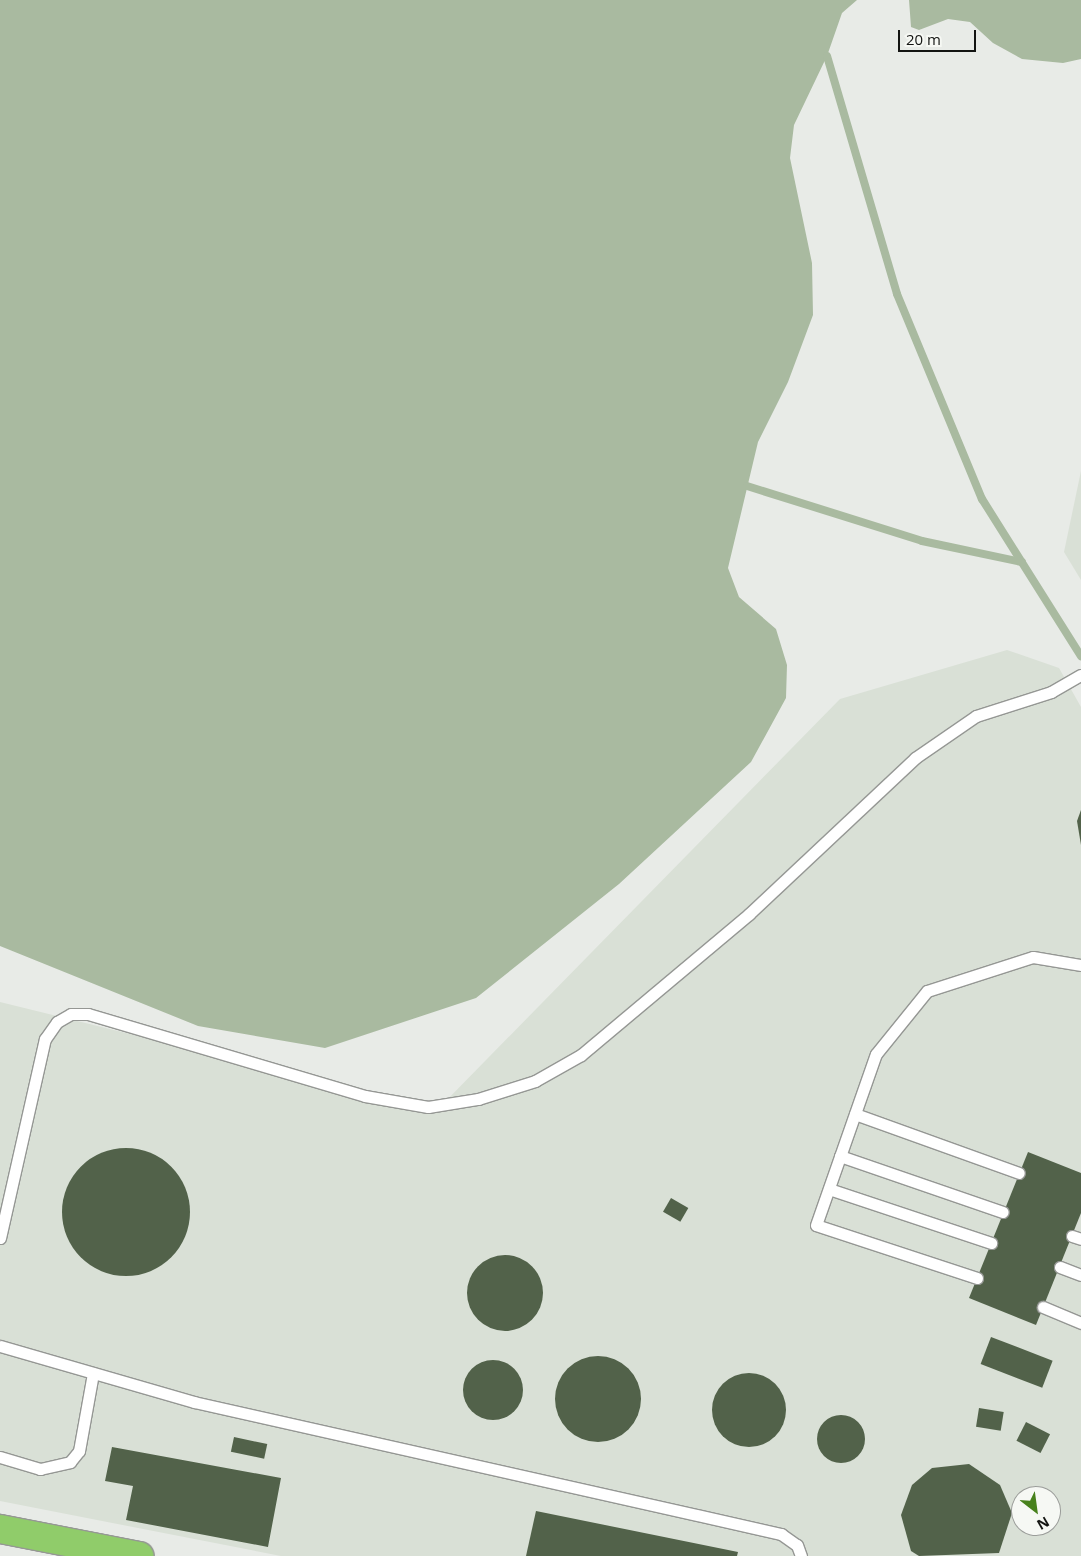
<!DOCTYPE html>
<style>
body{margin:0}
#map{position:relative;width:1081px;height:1556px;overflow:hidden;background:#e8ebe7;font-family:"Open Sans",sans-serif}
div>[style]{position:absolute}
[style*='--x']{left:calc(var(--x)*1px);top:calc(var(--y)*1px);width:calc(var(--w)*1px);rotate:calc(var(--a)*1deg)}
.built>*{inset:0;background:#d9e0d6}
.water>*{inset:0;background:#a9baa0}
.stream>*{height:8px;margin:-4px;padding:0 4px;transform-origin:4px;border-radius:4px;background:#a9baa0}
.building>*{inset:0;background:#52624a;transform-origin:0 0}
.round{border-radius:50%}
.roads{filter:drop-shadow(1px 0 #959794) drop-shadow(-1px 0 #959794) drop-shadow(0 1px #959794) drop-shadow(0 -1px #959794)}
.service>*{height:11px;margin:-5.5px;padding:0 5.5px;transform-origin:5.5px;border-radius:5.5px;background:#fff}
.trunk>*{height:28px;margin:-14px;padding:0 14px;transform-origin:14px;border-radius:14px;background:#90cc6a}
span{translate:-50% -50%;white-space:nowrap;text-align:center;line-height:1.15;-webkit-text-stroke:5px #f6f8f4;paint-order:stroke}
.north{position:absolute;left:1011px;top:1486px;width:50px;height:50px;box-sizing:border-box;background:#f6f8f4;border:1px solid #9b9d9a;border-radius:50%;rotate:150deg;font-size:14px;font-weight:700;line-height:20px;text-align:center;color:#131412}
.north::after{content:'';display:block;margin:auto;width:18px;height:22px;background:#47811c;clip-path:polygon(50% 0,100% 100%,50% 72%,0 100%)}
.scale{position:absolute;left:898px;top:30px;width:78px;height:22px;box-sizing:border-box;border:2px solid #131412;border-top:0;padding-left:6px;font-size:15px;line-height:18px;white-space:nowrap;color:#131412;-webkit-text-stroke:4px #f6f8f4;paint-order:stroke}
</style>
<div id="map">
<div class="built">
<i style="clip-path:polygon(1081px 471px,1081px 580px,1064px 552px)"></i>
<i style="clip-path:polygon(evenodd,1007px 650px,1059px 668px,1081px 707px,1081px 1556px,281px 1556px,0 1501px,0 1002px,329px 1083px,441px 1106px,840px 699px,1007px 650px,1021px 1496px,1051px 1496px,1051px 1526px,1021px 1526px,1021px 1496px)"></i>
</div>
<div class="water">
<i style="clip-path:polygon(0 0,857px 0,842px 13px,827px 56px,794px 125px,790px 158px,812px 263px,813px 315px,788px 382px,758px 442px,728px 568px,739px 597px,776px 629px,787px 665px,786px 698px,751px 762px,619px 884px,476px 998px,325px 1048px,198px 1026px,0 946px)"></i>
<i style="clip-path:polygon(909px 0,1081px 0,1081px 59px,1063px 63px,1022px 59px,993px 43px,970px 22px,948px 19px,919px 30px,911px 27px)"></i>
</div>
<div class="stream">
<i style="--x:827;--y:56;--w:248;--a:73.6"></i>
<i style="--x:897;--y:294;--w:222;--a:67.5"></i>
<i style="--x:982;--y:499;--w:186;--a:57.8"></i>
<i style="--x:747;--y:486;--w:183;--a:17.4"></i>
<i style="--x:922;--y:541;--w:102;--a:11.9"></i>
</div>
<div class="building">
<i style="clip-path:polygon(1081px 810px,1081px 845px,1077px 821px)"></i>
<i class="round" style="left:62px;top:1148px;width:128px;height:128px"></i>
<i style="clip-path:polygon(1028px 1152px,1081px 1173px,1081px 1213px,1036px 1325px,969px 1298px)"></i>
<i style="left:671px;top:1198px;width:20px;height:16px;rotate:30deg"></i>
<i class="round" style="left:467px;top:1255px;width:76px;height:76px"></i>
<i style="left:991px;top:1337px;width:66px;height:29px;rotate:21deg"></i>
<i class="round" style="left:555px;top:1356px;width:86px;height:86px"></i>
<i class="round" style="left:463px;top:1360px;width:60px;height:60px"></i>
<i class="round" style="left:712px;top:1373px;width:74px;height:74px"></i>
<i style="left:979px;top:1408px;width:25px;height:19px;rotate:9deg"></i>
<i class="round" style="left:817px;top:1415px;width:48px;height:48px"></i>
<i style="left:1026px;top:1422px;width:27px;height:21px;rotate:27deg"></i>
<i style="left:234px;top:1437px;width:34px;height:15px;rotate:12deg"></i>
<i style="clip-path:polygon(112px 1447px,281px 1478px,268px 1547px,126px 1520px,133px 1486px,105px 1481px)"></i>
<i style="clip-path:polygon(969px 1464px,1000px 1485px,1012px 1513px,999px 1553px,919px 1556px,911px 1551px,901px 1515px,912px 1485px,932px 1468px)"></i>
<i style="clip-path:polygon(536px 1511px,738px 1552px,737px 1556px,526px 1556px)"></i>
</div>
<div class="roads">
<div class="service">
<i style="--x:855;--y:1114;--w:174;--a:19.8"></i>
<i style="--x:840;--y:1156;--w:172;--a:19"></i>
<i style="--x:829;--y:1189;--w:171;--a:18.4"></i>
<i style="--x:1072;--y:1236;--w:9;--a:18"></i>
<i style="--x:0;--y:1238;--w:204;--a:-77.3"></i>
<i style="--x:45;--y:1039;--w:21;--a:-55"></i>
<i style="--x:57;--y:1022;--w:16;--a:-30"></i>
<i style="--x:71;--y:1014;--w:17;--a:0"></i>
<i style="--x:88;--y:1014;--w:289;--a:16.5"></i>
<i style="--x:365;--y:1096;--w:64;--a:9.9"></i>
<i style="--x:428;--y:1107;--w:51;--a:-9.1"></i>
<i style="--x:478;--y:1099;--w:60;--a:-17.5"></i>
<i style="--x:535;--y:1081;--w:53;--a:-29.5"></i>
<i style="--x:581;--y:1055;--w:219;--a:-40"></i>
<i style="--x:749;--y:914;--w:228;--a:-43.2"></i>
<i style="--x:915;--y:758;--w:74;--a:-34.5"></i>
<i style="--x:976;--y:716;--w:79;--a:-17.7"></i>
<i style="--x:1051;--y:692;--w:34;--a:-30"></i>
<i style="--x:1060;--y:1267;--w:22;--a:21"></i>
<i style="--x:977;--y:1278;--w:169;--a:-161.8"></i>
<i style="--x:816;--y:1225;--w:181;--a:-70.7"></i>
<i style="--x:876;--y:1054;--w:81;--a:-51"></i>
<i style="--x:927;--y:991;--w:111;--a:-17.8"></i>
<i style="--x:1033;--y:957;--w:49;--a:9.5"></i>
<i style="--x:1043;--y:1307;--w:41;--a:22.8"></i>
<i style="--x:0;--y:1346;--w:202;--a:16.1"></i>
<i style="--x:194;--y:1402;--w:602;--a:12.67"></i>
<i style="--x:781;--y:1534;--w:19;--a:35"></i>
<i style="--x:797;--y:1545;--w:12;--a:70"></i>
<i style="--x:0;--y:1457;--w:42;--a:16.7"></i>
<i style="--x:40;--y:1469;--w:31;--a:-13"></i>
<i style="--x:70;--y:1462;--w:14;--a:-51"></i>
<i style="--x:79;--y:1451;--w:79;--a:-79.8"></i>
</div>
<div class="trunk">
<i style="--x:0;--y:1529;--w:142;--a:11"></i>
</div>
</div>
<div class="north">N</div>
<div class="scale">20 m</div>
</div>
